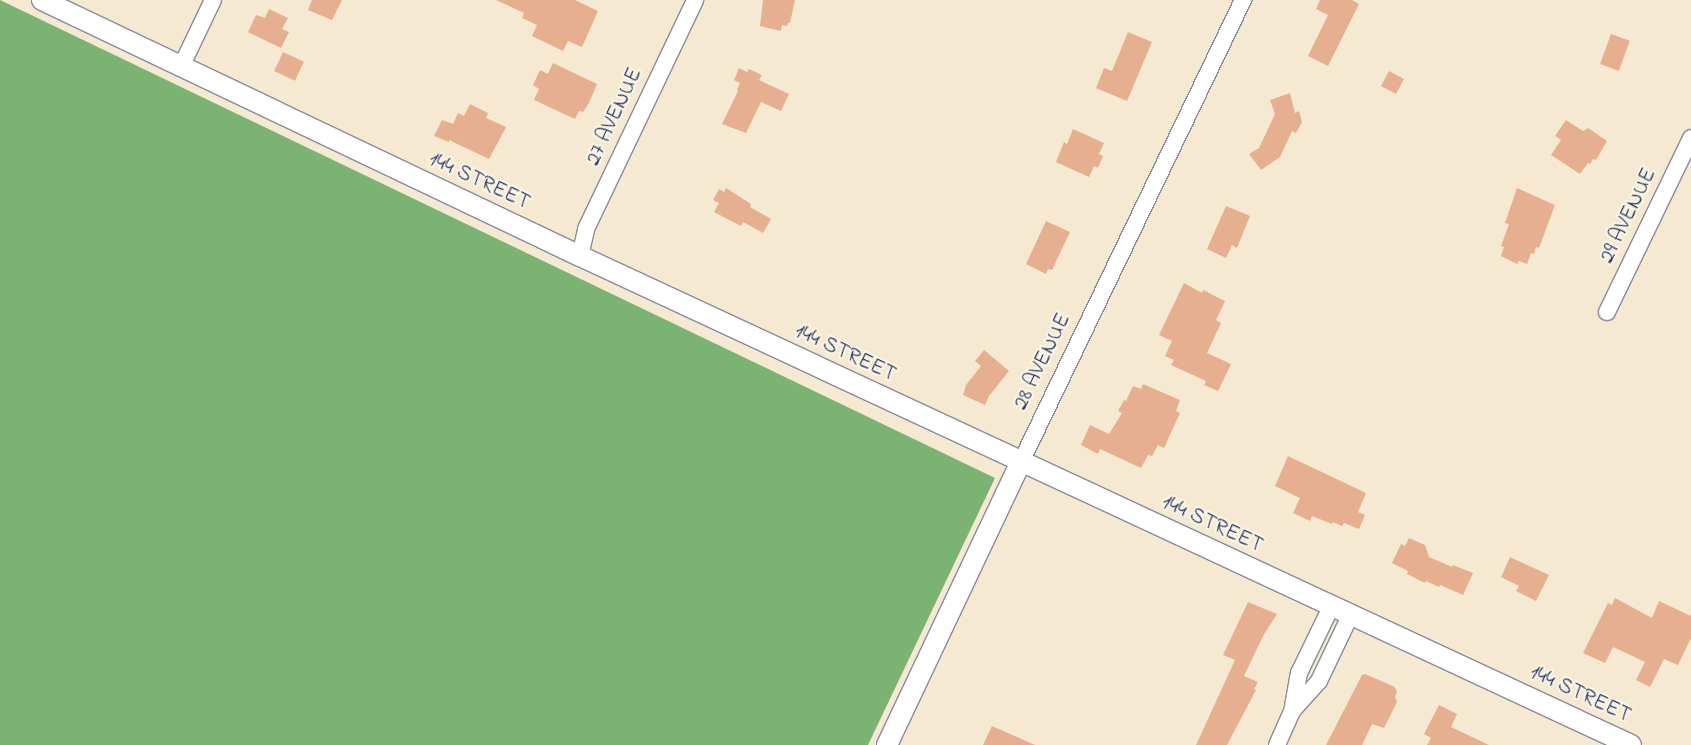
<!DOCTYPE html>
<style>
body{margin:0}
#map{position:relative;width:1691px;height:745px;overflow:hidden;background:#f5ead1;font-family:"Indie Flower",sans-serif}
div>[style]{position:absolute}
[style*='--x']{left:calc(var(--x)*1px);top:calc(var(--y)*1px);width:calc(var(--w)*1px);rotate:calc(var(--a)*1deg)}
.forest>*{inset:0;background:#7bb472}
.building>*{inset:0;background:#e6af8f;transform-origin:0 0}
.roads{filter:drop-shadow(1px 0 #888c98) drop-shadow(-1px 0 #888c98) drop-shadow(0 1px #888c98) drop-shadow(0 -1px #888c98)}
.minor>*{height:16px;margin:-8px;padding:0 8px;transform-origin:8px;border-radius:8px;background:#fff}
.tertiary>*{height:20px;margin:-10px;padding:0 10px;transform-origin:10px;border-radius:10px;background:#fff}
span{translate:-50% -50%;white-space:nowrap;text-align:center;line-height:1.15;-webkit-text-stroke:4.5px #fcf5e5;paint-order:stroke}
.street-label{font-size:22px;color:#1b2f5e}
</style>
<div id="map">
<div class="forest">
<i style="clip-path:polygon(0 0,995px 478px,868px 745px,0 745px)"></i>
</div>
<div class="building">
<i style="clip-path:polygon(312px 0,342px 0,332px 20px,308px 10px)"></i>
<i style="clip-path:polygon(496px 0,575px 0,598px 11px,582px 47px,568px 41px,563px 51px,532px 36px,537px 25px,522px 18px,524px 13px)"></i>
<i style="clip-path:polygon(763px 0,795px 0,790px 23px,788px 23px,787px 26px,782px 25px,781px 31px,760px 26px)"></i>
<i style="clip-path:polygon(1320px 0,1352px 0,1359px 4px,1328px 66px,1308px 56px,1328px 15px,1316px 9px)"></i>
<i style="clip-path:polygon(269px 9px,288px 18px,282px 29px,289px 32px,281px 48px,248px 32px,256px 15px,265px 18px)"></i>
<i style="clip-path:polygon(1128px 32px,1152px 42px,1127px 101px,1096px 88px,1104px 68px,1112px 71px)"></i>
<i style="left:1611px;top:34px;width:20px;height:32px;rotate:20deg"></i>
<i style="left:283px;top:52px;width:23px;height:21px;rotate:25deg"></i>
<i style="clip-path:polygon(553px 63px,597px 84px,589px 103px,583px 112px,579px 111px,575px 119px,534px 100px,539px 89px,533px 85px,540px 70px,548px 74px)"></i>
<i style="clip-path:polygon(739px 68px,747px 72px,749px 69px,762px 75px,759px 80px,789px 94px,781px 111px,761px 102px,746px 133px,722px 124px,738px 91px,737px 90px,740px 83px,734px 80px)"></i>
<i style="left:1389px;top:71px;width:17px;height:17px;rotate:28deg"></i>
<i style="clip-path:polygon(1290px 93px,1295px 113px,1299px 111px,1302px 122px,1296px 133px,1292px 131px,1280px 157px,1261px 170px,1249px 154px,1259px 148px,1275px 114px,1270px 100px)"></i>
<i style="clip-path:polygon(470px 104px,488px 113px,486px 118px,506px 127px,489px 159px,449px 140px,449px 142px,434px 136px,442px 120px,453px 124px,458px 113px,464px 116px)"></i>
<i style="clip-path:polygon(1566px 120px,1583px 131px,1588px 128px,1607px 141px,1596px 160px,1593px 159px,1590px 164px,1588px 163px,1580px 174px,1551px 155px,1561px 140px,1555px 136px)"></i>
<i style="clip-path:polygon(1073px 129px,1104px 143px,1099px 154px,1103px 156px,1098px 168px,1094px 166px,1089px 177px,1056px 162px,1064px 142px,1067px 144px)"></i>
<i style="clip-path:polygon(726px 188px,751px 204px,750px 207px,771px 219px,763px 233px,743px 222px,741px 226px,714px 212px,719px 203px,713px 200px,719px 189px,724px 192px)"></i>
<i style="clip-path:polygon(1517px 188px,1555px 205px,1539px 248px,1536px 247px,1534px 254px,1531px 253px,1527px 264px,1519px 261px,1517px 264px,1501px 256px,1504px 247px,1501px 246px,1509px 224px,1505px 223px)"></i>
<i style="clip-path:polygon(1226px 206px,1250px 216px,1237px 248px,1232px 245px,1226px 258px,1207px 249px)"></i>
<i style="clip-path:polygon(1046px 221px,1070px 232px,1052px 270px,1048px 269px,1046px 274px,1026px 264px)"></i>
<i style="clip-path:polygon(1184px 283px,1202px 293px,1203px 290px,1225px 301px,1216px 320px,1221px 323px,1207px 353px,1231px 364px,1218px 391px,1204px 385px,1206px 381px,1171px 365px,1174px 360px,1165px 356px,1172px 341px,1159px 335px)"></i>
<i style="clip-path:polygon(984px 350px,1009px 371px,989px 396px,985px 405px,963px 395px,966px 385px,981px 366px,975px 361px)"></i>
<i style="clip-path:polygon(1143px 384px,1180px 400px,1176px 411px,1180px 413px,1164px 448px,1158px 445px,1152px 456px,1148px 455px,1141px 468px,1100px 449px,1098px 454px,1081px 445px,1090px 425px,1109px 434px,1122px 413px,1118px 411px,1124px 400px,1126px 401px,1133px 386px,1141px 389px)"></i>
<i style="clip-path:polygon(1288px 456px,1366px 493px,1358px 512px,1365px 515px,1359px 529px,1344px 523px,1342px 526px,1333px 522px,1332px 524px,1312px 516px,1310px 521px,1293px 513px,1300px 498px,1275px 486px)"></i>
<i style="clip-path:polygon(1409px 538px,1425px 545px,1429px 557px,1452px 567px,1453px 565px,1473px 573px,1463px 595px,1440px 585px,1439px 587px,1426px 581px,1425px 583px,1407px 574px,1408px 571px,1392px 563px,1401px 544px,1405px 546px)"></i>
<i style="clip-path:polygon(1510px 557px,1549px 575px,1536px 601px,1516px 591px,1519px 586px,1501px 577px)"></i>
<i style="clip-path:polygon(1615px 598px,1652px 618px,1659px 601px,1691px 616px,1691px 638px,1678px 665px,1664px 659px,1650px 687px,1636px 680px,1645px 662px,1613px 647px,1605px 663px,1583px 653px,1608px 603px,1612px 605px)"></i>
<i style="clip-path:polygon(1248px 602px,1277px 614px,1263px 636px,1244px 676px,1258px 682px,1254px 689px,1256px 690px,1227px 745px,1196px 745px,1235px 660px,1223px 655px)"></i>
<i style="clip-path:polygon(1365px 674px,1395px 687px,1397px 692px,1395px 697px,1397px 702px,1384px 728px,1372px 724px,1362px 745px,1326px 745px,1362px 675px)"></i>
<i style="clip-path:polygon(1439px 705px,1457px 714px,1451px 727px,1489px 745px,1427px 745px,1431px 738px,1424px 734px)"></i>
<i style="clip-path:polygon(992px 726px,1035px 745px,983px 745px)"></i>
</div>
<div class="roads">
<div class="minor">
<i style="--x:181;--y:67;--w:74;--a:-64.5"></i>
<i style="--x:580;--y:256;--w:28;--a:-77"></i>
<i style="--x:586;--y:229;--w:254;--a:-64.5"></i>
<i style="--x:1607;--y:312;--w:193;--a:-64.2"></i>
<i style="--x:1021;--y:462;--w:513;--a:-64.33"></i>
<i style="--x:1293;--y:710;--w:39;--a:-48"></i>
<i style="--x:1319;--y:681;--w:72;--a:-64.5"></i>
<i style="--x:1277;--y:745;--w:36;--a:-66"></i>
<i style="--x:1292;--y:712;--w:40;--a:-80"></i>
<i style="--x:1299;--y:673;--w:73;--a:-64.1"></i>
</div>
<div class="tertiary">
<i style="--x:42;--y:0;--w:596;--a:25.45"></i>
<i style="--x:580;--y:256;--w:1159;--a:24.95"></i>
<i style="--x:887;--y:745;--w:313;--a:-64.7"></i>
</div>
</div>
<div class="street-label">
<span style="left:615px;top:117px;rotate:-65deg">27 AVENUE</span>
<span style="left:479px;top:182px;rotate:25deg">144 STREET</span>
<span style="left:1629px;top:216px;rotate:-64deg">29 AVENUE</span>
<span style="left:845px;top:354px;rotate:25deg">144 STREET</span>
<span style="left:1043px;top:362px;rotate:-64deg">28 AVENUE</span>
<span style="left:1212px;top:525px;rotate:25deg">144 STREET</span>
<span style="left:1580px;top:695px;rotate:25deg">144 STREET</span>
</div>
</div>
